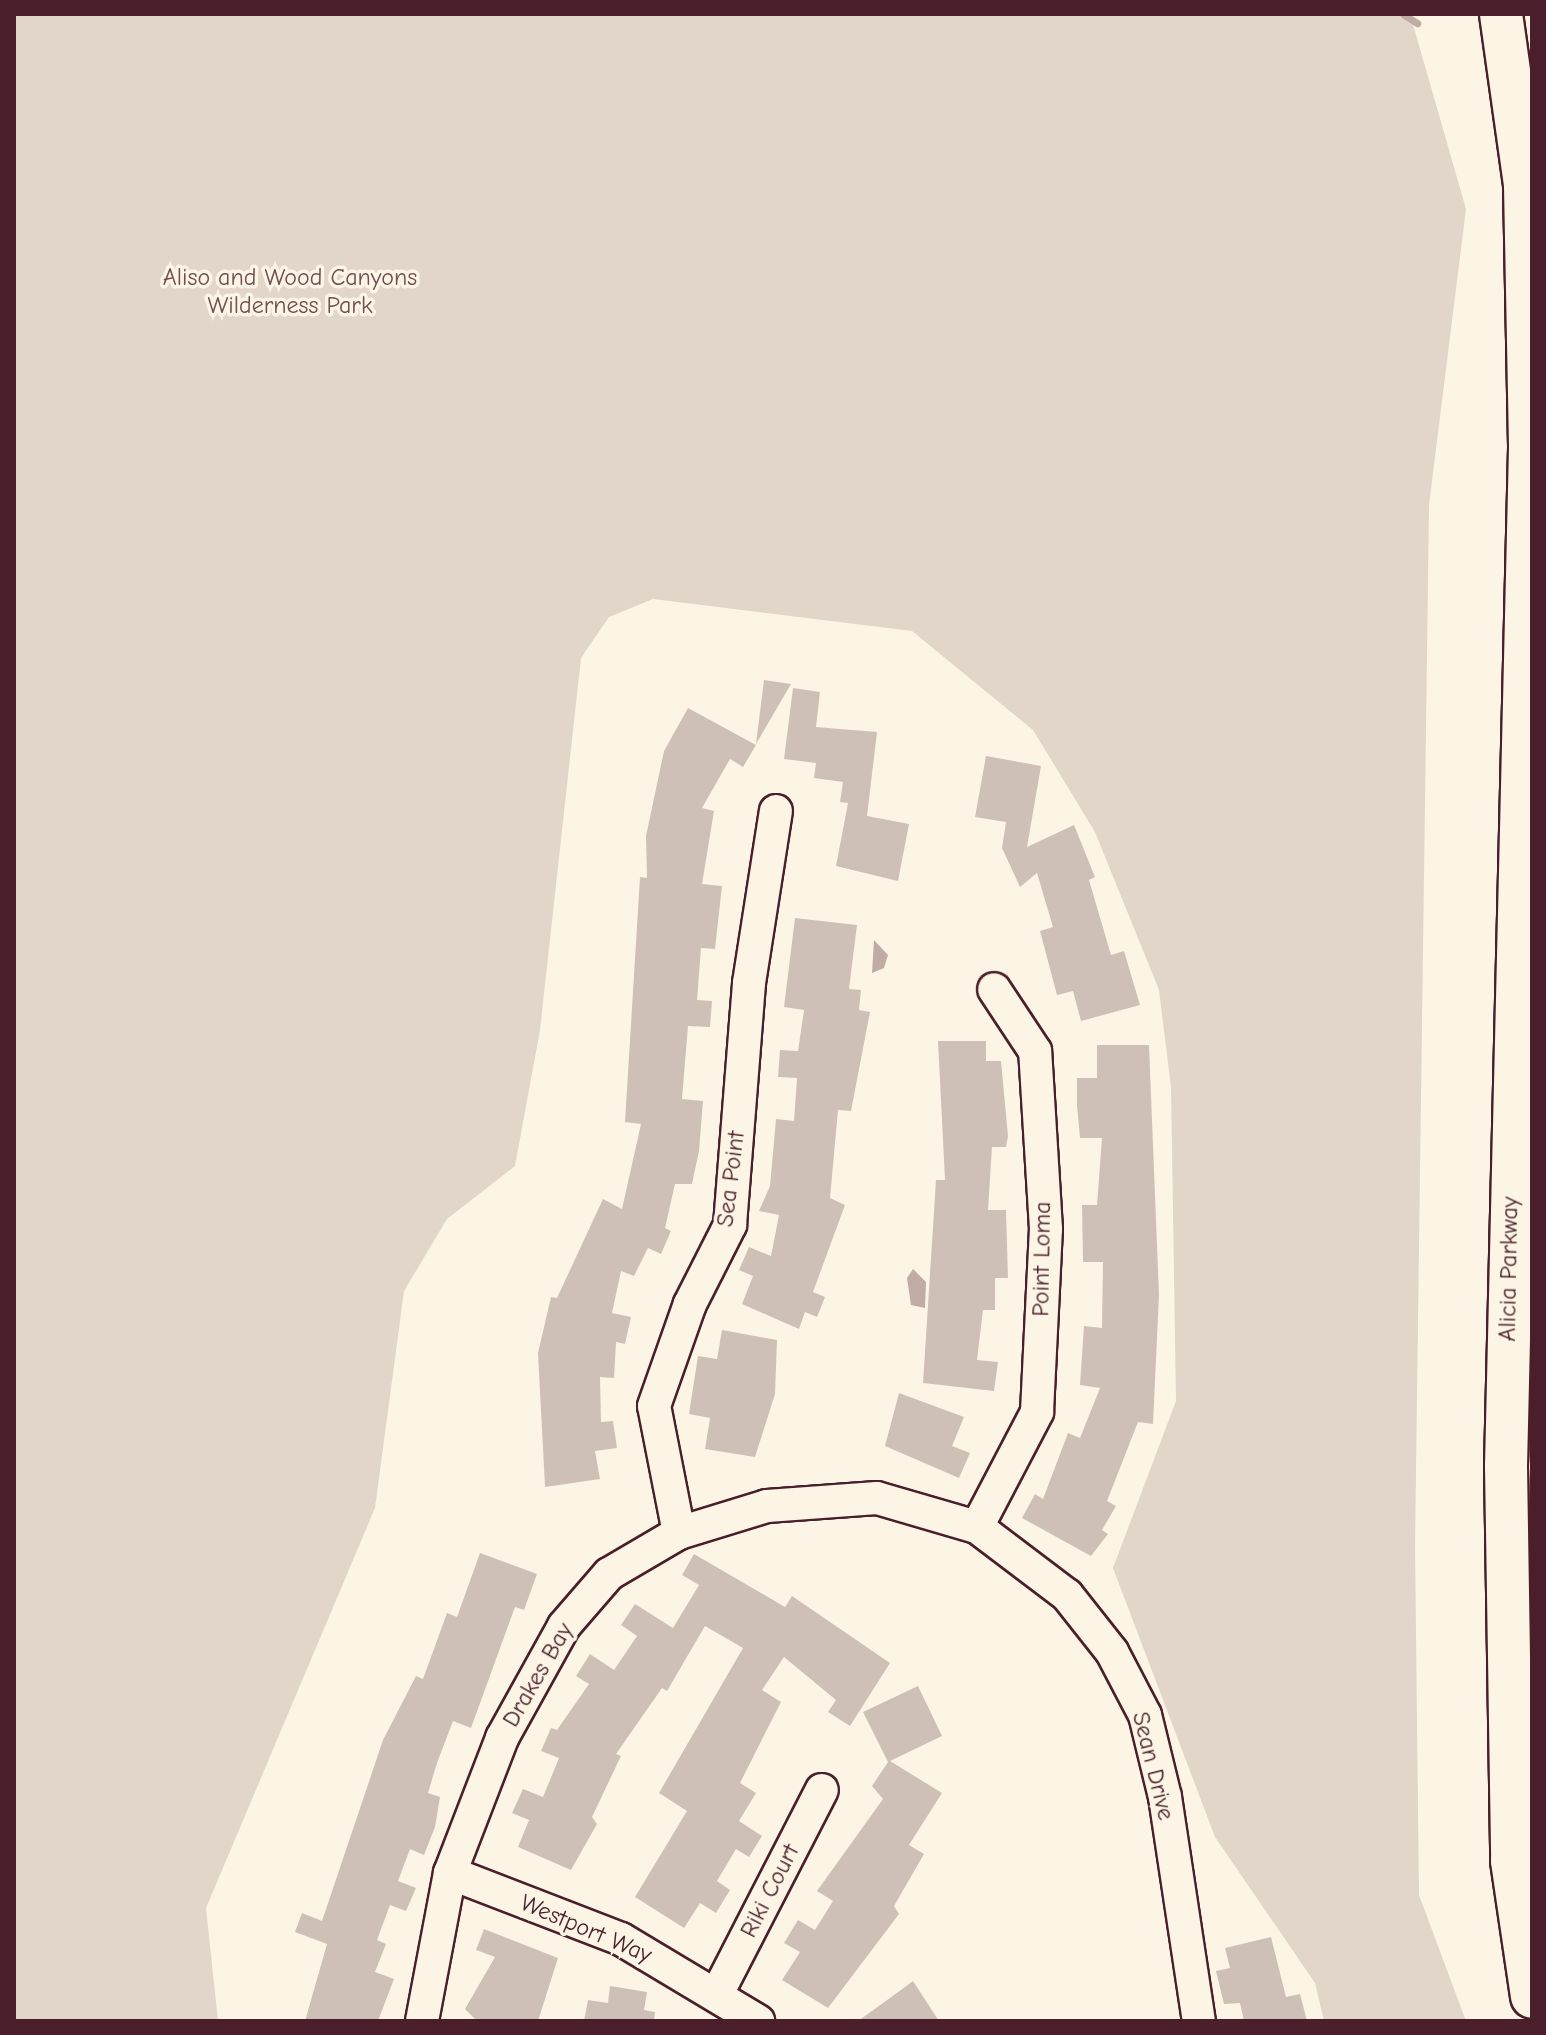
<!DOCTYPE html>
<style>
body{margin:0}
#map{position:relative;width:1546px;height:2035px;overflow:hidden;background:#fcf5e5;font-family:"Comic Neue",sans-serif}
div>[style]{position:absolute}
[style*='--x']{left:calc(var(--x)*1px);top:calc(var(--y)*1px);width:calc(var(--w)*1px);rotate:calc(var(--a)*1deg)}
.green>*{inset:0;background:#e2d5ca}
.water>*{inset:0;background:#c0aca5}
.stream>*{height:7px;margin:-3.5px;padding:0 3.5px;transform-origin:3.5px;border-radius:3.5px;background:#c0aca5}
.building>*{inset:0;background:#cfc0b7}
.roads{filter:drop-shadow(2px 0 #4a1f2b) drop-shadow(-2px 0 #4a1f2b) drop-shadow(0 2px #4a1f2b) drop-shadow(0 -2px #4a1f2b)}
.minor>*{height:32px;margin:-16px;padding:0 16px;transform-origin:16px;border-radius:16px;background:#fcf5e5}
.major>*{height:42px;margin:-21px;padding:0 21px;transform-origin:21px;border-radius:21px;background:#fcf5e5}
span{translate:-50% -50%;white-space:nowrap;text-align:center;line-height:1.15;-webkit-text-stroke:7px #fcf5e5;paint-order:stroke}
.park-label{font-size:24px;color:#704c53}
.street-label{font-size:24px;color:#4a1f2b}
.frame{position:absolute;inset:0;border:16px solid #4a1f2b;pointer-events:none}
</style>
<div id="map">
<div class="green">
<i style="clip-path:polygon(14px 14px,1410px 14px,1466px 209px,1429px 505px,1415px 1546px,1419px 1895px,1466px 2021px,1324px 2021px,1315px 1983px,1215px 1837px,1113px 1568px,1176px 1401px,1171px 1087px,1159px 990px,1095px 832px,1033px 730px,912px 631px,653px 599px,609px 617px,581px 658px,540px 1030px,515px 1166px,447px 1219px,404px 1291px,375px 1508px,206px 1908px,218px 2021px,14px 2021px)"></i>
</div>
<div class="water">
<i style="clip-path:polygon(874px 940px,888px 955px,884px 968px,872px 973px)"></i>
<i style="clip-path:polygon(913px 1269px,926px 1282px,925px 1308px,911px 1305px,907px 1278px)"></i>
</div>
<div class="stream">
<i style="--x:1403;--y:14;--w:17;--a:33"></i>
</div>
<div class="building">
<i style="clip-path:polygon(764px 680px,791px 684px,756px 744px)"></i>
<i style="clip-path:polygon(793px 688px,820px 692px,816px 727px,877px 732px,867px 816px,909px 824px,898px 881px,836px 866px,848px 803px,840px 802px,843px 782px,814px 778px,816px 763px,784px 759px)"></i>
<i style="clip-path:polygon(688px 708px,756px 745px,743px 767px,730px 759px,702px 808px,714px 811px,702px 884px,722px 886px,715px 949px,701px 948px,697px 1000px,712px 1001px,710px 1027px,688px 1026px,682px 1099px,703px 1101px,699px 1151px,692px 1184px,675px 1184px,665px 1228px,671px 1231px,661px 1254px,648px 1248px,634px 1276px,621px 1271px,612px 1313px,631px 1317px,625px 1344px,616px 1342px,614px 1378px,600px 1377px,601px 1422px,613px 1421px,617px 1448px,595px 1451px,600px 1479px,545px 1487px,538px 1353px,551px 1297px,557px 1298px,603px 1199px,622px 1209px,641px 1124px,625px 1122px,640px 877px,647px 878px,646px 836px,664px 751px)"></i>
<i style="clip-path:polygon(986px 756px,1041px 766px,1027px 847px,1074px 825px,1095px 877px,1089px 880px,1111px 955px,1124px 951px,1140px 1005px,1081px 1021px,1073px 991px,1057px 995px,1040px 931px,1053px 927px,1037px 873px,1020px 887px,1002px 848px,1006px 822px,975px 817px)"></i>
<i style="clip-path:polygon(795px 918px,857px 925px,849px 989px,861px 990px,859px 1010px,870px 1012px,851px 1111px,838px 1110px,830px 1198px,845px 1205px,813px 1292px,825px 1297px,817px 1317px,805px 1312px,799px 1329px,742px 1304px,753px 1276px,739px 1270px,749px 1247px,771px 1256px,779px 1215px,759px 1211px,770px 1186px,776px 1119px,794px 1121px,797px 1078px,778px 1077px,780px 1050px,798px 1051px,804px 1010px,784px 1007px)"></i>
<i style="clip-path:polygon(938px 1041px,986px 1041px,986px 1061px,1001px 1061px,1008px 1136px,1006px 1147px,992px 1147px,988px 1210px,1006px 1210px,1008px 1278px,995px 1278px,995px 1310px,983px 1310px,977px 1360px,998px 1362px,994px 1391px,923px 1383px,936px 1180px,945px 1180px)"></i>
<i style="clip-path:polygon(1097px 1045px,1149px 1045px,1159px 1295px,1153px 1424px,1138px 1422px,1107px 1501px,1116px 1506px,1102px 1530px,1108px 1534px,1091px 1556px,1022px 1518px,1035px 1494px,1043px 1499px,1068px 1433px,1080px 1438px,1100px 1388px,1080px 1385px,1084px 1326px,1102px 1328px,1103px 1262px,1083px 1262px,1082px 1205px,1097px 1205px,1102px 1138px,1080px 1138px,1077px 1105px,1077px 1078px,1097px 1078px)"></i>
<i style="clip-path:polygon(722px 1330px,777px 1340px,775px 1394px,755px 1457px,705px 1449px,710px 1418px,689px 1414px,698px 1356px,717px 1359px)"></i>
<i style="clip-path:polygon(899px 1393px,964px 1417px,952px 1446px,970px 1453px,959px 1478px,885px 1446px)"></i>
<i style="clip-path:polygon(480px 1553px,537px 1574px,524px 1610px,515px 1607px,471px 1728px,453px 1721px,437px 1763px,428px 1793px,440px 1797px,435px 1827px,424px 1855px,410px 1849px,398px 1881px,416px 1888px,406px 1911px,390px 1905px,377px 1940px,386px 1944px,375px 1972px,394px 1979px,378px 2021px,305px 2021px,327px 1944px,295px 1932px,302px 1913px,322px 1921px,383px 1740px,416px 1676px,423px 1679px,447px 1613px,457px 1617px)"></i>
<i style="clip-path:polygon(694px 1554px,785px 1607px,792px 1596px,890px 1663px,850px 1726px,828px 1712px,836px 1700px,784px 1657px,762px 1690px,781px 1702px,740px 1783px,756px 1793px,739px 1821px,762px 1836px,749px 1857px,736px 1849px,717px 1881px,730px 1890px,716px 1913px,700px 1903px,684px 1928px,635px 1897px,687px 1811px,659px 1793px,743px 1648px,705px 1626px,667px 1691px,662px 1688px,616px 1754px,621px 1756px,592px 1817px,597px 1824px,571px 1870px,518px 1847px,529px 1820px,512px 1813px,523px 1789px,543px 1797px,559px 1758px,541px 1751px,551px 1728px,557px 1730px,589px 1684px,576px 1676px,590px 1654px,614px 1670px,637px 1636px,621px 1625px,635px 1604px,673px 1628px,699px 1585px,682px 1575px)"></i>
<i style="clip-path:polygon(918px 1686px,942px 1736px,890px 1761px,942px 1793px,909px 1845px,924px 1854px,894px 1906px,899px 1914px,828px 2008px,782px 1980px,800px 1952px,784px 1943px,798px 1920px,815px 1930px,833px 1901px,817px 1891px,883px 1799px,872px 1786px,888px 1762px,863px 1712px)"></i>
<i style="clip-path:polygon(484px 1929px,558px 1958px,538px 2021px,477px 2021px,465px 2009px,495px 1957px,476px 1950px)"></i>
<i style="clip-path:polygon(1271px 1937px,1286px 1997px,1300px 1994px,1307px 2021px,1244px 2021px,1240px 2003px,1224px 2004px,1216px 1971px,1230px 1968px,1225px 1948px)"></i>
<i style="clip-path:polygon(913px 1981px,939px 2021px,858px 2021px,890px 1998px)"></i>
<i style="clip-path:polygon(610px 1986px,647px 1992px,644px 2010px,655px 2012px,654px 2021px,584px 2021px,588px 2000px,608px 2003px)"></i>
</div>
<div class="roads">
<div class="minor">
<i style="--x:977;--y:1527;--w:130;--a:-62.4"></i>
<i style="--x:1037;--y:1412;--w:183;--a:-87.2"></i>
<i style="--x:1046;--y:1229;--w:178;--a:-93.5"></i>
<i style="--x:1035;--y:1051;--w:74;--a:-123.5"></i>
<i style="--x:679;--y:1533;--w:129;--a:-101.1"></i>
<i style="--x:654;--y:1406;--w:108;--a:-70.6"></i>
<i style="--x:690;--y:1304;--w:89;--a:-63.1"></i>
<i style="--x:730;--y:1225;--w:243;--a:-85.5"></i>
<i style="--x:749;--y:983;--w:174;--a:-81.1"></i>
<i style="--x:450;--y:1873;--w:183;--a:21.1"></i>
<i style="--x:621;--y:1939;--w:160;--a:30.9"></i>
<i style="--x:718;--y:1992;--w:227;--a:-62.8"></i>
<i style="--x:422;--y:2021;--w:151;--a:-79.3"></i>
<i style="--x:450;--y:1873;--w:145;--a:-68.9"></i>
<i style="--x:502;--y:1738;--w:128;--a:-61"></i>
<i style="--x:564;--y:1626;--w:69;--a:-49.1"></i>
<i style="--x:609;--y:1574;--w:81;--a:-30.4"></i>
<i style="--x:679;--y:1533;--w:92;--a:-17.1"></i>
<i style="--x:767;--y:1506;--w:110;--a:-4.2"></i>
<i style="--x:877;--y:1498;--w:104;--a:16.2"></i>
<i style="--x:977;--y:1527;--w:113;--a:37.1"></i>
<i style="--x:1067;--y:1595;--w:73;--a:51.7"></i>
<i style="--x:1112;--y:1652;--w:71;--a:62.4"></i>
<i style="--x:1145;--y:1715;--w:84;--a:76.3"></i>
<i style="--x:1165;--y:1797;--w:227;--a:81.4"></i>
</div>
<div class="major">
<i style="--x:1501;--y:14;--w:173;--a:82"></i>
<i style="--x:1525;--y:185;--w:263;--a:88.9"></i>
<i style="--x:1530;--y:448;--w:1018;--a:91.35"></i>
<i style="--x:1506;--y:1466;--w:395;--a:89.1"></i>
<i style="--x:1512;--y:1861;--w:137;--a:81.6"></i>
</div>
</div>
<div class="park-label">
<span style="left:290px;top:292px">Aliso and Wood Canyons<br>Wilderness Park</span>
</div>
<div class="street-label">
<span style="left:731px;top:1179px;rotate:-83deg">Sea Point</span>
<span style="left:1042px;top:1259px;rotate:-89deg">Point Loma</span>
<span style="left:1509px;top:1269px;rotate:-89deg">Alicia Parkway</span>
<span style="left:538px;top:1675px;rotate:-60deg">Drakes Bay</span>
<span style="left:1153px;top:1766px;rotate:76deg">Sean Drive</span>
<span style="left:770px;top:1891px;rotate:-63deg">Riki Court</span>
<span style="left:586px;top:1929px;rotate:23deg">Westport Way</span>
</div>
<div class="frame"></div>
</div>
